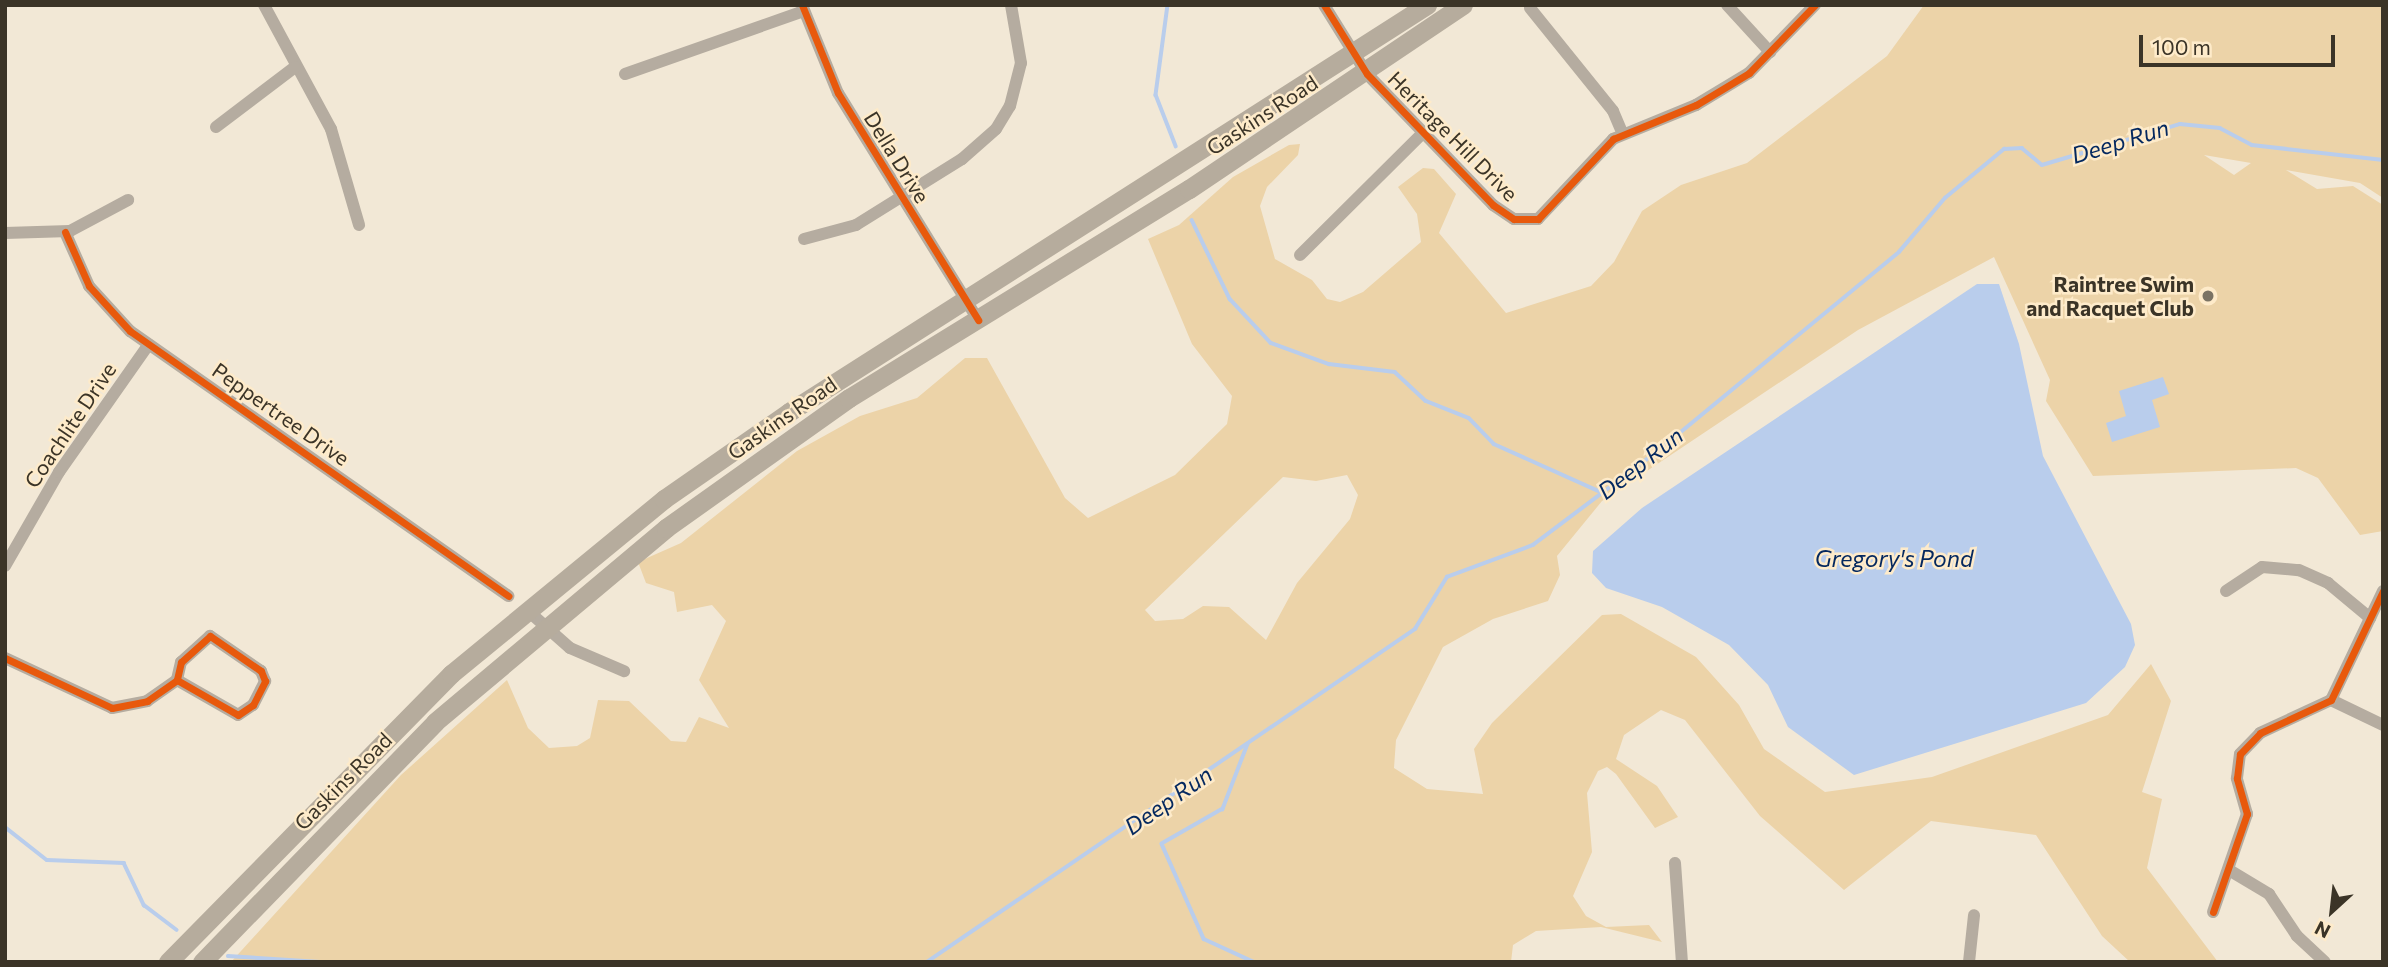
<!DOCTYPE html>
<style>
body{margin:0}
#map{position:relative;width:2388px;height:967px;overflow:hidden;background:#f2e8d6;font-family:Commissioner,sans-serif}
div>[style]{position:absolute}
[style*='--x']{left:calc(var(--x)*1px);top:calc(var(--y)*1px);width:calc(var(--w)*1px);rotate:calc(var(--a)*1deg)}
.green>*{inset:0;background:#ecd3a8}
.water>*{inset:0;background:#b9cdec}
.stream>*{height:3.5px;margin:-1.75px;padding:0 1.75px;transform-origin:1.75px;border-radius:1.75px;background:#b9cdec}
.street>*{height:12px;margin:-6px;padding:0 6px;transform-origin:6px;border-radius:6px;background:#b5aca0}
.primary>*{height:19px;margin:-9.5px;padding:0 9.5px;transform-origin:9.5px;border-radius:9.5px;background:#b6ac9d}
.cycleway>*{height:7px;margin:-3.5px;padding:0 3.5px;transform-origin:3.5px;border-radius:3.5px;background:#e8590c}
.dots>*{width:19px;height:19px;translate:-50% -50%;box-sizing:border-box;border:4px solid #feebca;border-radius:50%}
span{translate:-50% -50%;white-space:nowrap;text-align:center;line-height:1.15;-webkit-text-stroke:5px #feebca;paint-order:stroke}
.street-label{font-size:21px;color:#3b3427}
.poi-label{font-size:21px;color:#3b3427;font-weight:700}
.right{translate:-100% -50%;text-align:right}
.water-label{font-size:23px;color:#04285f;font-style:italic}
.frame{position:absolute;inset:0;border:7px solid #3b3427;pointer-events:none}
.north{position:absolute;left:2297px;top:876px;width:70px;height:70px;-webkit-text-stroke:5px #feebca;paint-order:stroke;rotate:207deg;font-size:19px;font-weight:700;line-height:28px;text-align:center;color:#3b3427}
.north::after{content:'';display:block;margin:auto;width:24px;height:32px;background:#3b3427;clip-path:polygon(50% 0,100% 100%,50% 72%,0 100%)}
.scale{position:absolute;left:2139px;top:35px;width:196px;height:32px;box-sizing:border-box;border:4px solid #3b3427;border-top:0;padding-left:9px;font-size:21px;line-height:24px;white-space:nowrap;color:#3b3427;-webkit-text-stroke:5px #feebca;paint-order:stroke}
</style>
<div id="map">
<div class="green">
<i style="clip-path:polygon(evenodd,1924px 5px,2383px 5px,2383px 198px,2360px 183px,2286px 170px,2317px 189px,2353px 186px,2383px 205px,2383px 531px,2360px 535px,2318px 478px,2296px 468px,2093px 476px,2046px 401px,2050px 380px,1994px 257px,1858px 330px,1602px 501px,1557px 556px,1560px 575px,1548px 601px,1493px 619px,1443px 647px,1396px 740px,1394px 768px,1427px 789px,1483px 794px,1474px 749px,1492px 723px,1602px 615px,1621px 614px,1696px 657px,1739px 705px,1764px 749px,1825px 792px,1932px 777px,2108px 715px,2151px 664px,2171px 701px,2142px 792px,2162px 799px,2147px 868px,2218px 962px,2130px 962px,2102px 936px,2036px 835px,1931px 821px,1844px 890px,1760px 816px,1685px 720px,1661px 710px,1624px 735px,1616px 759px,1657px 786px,1678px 817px,1655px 828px,1616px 774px,1607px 767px,1598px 771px,1587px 793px,1592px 852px,1573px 896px,1586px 916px,1606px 927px,1649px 925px,1662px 942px,1601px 927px,1536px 931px,1513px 945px,1511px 962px,231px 962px,401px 775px,507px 680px,528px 728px,549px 748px,577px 746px,590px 738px,598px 700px,629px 701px,671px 741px,686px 742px,699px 717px,729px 728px,699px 680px,726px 621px,712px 605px,677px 612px,674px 592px,646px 583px,638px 562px,681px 543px,797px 451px,860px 416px,917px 398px,965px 358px,987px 358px,1065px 498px,1088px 518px,1175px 475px,1227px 424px,1232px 396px,1192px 344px,1148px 239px,1179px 225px,1233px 177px,1289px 145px,1300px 144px,1298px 155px,1267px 187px,1260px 206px,1275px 259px,1312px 280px,1327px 299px,1340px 302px,1363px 292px,1421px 242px,1417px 214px,1398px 187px,1423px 168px,1434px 169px,1456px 194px,1439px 233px,1506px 313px,1591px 286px,1614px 262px,1642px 211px,1681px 185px,1747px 163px,1887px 56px,1924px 5px,2204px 155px,2251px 163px,2234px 175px,2204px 155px,1924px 5px,1347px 475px,1358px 495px,1350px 519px,1297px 583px,1266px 640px,1229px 607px,1203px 606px,1183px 619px,1155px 621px,1145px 610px,1283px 477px,1316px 481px,1347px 475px)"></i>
</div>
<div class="water">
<i style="clip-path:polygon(1977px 284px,1999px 284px,2019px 344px,2043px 456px,2131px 624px,2135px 645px,2125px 667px,2086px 703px,1854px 775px,1788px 727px,1768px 685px,1729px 645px,1662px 607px,1606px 588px,1592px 573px,1593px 551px,1642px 508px)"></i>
<i style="clip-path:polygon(2163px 377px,2169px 394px,2152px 400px,2160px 427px,2112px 442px,2106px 423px,2126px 416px,2119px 391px)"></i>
</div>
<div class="stream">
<i style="--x:1168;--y:5;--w:91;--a:97.6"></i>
<i style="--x:1156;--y:95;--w:55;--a:68.6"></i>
<i style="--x:1192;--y:220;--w:88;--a:64.3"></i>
<i style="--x:1230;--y:299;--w:60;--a:47"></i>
<i style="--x:1271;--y:343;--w:62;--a:19.9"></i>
<i style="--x:1329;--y:364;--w:66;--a:6.9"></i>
<i style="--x:1395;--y:372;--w:42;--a:43.1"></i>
<i style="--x:1426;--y:401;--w:46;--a:21.6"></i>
<i style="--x:1469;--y:418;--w:36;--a:46"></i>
<i style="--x:1494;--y:444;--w:117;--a:24.2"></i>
<i style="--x:1248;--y:744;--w:70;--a:111"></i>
<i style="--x:1223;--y:809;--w:70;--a:150.2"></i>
<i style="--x:1162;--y:844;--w:104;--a:66.1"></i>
<i style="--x:1204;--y:939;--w:55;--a:24.7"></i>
<i style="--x:5;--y:827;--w:53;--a:38.2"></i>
<i style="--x:47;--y:860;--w:77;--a:2.2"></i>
<i style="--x:124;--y:863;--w:47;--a:64.5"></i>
<i style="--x:144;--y:905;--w:41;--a:37.1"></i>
<i style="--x:228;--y:956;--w:92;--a:3.7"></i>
<i style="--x:927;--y:962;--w:591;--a:-34.31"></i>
<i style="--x:1415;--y:629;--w:61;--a:-58.4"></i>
<i style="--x:1447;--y:577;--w:92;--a:-20.4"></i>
<i style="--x:1533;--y:545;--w:158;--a:-37"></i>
<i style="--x:1659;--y:450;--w:311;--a:-39.5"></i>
<i style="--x:1899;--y:252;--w:71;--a:-49.6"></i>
<i style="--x:1945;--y:198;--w:77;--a:-39.7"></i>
<i style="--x:2004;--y:149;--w:18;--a:-3"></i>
<i style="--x:2022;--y:148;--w:26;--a:40"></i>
<i style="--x:2042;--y:165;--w:144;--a:-16.5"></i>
<i style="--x:2180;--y:124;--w:40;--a:5.7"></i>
<i style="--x:2220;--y:128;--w:36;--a:28"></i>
<i style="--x:2252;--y:145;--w:132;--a:6.5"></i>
</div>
<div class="street">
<i style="--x:264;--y:5;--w:141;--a:61.6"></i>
<i style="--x:331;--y:129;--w:100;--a:73.7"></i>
<i style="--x:802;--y:5;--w:95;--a:67.8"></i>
<i style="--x:838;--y:93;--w:267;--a:58.3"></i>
<i style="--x:1324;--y:5;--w:81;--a:58.1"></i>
<i style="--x:1367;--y:74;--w:182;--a:46.1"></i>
<i style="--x:1493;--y:205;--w:25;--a:34"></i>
<i style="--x:1514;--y:219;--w:24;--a:0"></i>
<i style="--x:1538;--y:219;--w:110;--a:-46.8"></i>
<i style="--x:1613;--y:139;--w:90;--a:-22.3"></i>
<i style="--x:1696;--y:105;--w:62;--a:-31.1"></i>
<i style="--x:1749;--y:73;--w:95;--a:-45.9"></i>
<i style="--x:1727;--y:5;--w:64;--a:47.5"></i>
<i style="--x:1530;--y:8;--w:132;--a:51.1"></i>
<i style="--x:1613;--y:111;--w:25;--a:67"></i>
<i style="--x:625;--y:74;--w:190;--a:-19.4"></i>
<i style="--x:216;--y:127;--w:99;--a:-37.2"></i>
<i style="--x:65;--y:232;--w:59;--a:66"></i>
<i style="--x:89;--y:286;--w:61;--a:47.7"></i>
<i style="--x:130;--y:331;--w:462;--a:35"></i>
<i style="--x:5;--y:233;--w:65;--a:-1.8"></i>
<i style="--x:70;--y:231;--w:66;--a:-28.1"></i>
<i style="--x:804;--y:239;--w:54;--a:-15.1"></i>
<i style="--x:856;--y:225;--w:125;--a:-31.9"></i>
<i style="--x:962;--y:159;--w:45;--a:-41.4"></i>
<i style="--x:996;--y:129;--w:27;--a:-59"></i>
<i style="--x:1010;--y:106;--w:44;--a:-75.7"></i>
<i style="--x:1021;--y:63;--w:59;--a:-99.8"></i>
<i style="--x:1300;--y:255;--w:172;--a:-44.8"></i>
<i style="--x:5;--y:566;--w:108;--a:-60.1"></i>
<i style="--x:59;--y:472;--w:156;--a:-54.9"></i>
<i style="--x:2226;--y:591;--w:43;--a:-33.7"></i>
<i style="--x:2262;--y:567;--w:37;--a:5"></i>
<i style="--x:2299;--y:570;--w:32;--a:24"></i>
<i style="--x:2328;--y:583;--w:55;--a:39.8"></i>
<i style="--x:527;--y:610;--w:57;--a:41.5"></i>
<i style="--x:570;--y:648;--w:59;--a:23.1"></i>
<i style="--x:5;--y:658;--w:118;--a:25"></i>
<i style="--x:112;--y:708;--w:36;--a:-11"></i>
<i style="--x:147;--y:701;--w:37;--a:-35"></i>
<i style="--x:177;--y:680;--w:70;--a:29.8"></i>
<i style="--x:238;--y:715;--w:18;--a:-34"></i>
<i style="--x:253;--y:705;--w:27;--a:-63"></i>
<i style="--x:265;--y:681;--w:11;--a:-112"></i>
<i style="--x:261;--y:671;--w:62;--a:-145.5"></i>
<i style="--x:210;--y:636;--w:39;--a:138"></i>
<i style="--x:181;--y:662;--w:18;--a:103"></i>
<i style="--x:2331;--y:700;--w:58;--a:25.7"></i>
<i style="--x:1675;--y:863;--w:99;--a:86"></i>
<i style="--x:2229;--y:870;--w:47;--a:31"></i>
<i style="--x:2269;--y:894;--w:50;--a:56.3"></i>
<i style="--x:2297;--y:936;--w:38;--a:43"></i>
<i style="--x:2213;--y:912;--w:104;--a:-70.9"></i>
<i style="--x:2247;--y:814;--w:37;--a:-106"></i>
<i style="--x:2237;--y:778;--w:24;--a:-83"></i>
<i style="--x:2240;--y:754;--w:29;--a:-46"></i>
<i style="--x:2260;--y:733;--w:78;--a:-24.9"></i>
<i style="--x:2331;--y:700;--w:121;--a:-64.5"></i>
<i style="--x:1969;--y:962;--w:47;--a:-83.9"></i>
</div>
<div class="primary">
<i style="--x:168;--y:962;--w:404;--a:-45.5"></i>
<i style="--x:451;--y:674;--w:276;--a:-39.4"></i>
<i style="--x:664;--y:499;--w:152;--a:-34.8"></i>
<i style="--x:789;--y:412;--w:757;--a:-32.54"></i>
<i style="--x:202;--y:962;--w:334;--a:-45.8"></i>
<i style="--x:435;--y:722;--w:302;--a:-40"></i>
<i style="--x:666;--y:528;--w:224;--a:-35.4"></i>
<i style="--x:849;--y:398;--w:399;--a:-31.6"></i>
<i style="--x:1189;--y:189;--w:330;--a:-33.9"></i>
</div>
<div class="cycleway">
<i style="--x:802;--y:5;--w:95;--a:67.8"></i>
<i style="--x:838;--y:93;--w:267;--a:58.3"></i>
<i style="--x:1324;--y:5;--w:81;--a:58.1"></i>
<i style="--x:1367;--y:74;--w:182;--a:46.1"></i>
<i style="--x:1493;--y:205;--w:25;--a:34"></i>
<i style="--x:1514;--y:219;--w:24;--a:0"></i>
<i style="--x:1538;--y:219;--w:110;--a:-46.8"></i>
<i style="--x:1613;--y:139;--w:90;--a:-22.3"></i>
<i style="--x:1696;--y:105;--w:62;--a:-31.1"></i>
<i style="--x:1749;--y:73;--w:95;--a:-45.9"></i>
<i style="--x:65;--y:232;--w:59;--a:66"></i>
<i style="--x:89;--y:286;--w:61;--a:47.7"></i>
<i style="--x:130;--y:331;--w:462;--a:35"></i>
<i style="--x:5;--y:658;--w:118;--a:25"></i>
<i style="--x:112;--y:708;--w:36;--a:-11"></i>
<i style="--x:147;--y:701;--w:37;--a:-35"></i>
<i style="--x:177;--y:680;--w:70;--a:29.8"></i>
<i style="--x:238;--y:715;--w:18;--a:-34"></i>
<i style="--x:253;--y:705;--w:27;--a:-63"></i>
<i style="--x:265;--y:681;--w:11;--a:-112"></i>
<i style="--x:261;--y:671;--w:62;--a:-145.5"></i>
<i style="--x:210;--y:636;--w:39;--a:138"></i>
<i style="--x:181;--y:662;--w:18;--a:103"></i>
<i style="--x:2213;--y:912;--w:104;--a:-70.9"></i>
<i style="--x:2247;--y:814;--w:37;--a:-106"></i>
<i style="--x:2237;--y:778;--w:24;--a:-83"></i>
<i style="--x:2240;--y:754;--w:29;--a:-46"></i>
<i style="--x:2260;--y:733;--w:78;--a:-24.9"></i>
<i style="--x:2331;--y:700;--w:121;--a:-64.5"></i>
</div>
<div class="dots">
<i style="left:2208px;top:296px;background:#7b7364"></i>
</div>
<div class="street-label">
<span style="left:1262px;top:115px;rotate:-33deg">Gaskins Road</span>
<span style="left:1453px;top:136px;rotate:45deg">Heritage Hill Drive</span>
<span style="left:897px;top:157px;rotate:58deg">Della Drive</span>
<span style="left:281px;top:414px;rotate:35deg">Peppertree Drive</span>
<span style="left:782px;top:418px;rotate:-35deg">Gaskins Road</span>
<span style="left:70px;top:425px;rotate:-56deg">Coachlite Drive</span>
<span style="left:343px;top:781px;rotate:-45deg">Gaskins Road</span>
</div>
<div class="poi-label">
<span class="right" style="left:2194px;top:296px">Raintree Swim<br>and Racquet Club</span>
</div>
<div class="water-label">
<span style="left:2120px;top:141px;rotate:-17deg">Deep Run</span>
<span style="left:1640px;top:463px;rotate:-38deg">Deep Run</span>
<span style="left:1894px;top:558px">Gregory's Pond</span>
<span style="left:1168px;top:800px;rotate:-35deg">Deep Run</span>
</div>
<div class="frame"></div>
<div class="north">N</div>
<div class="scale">100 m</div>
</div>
